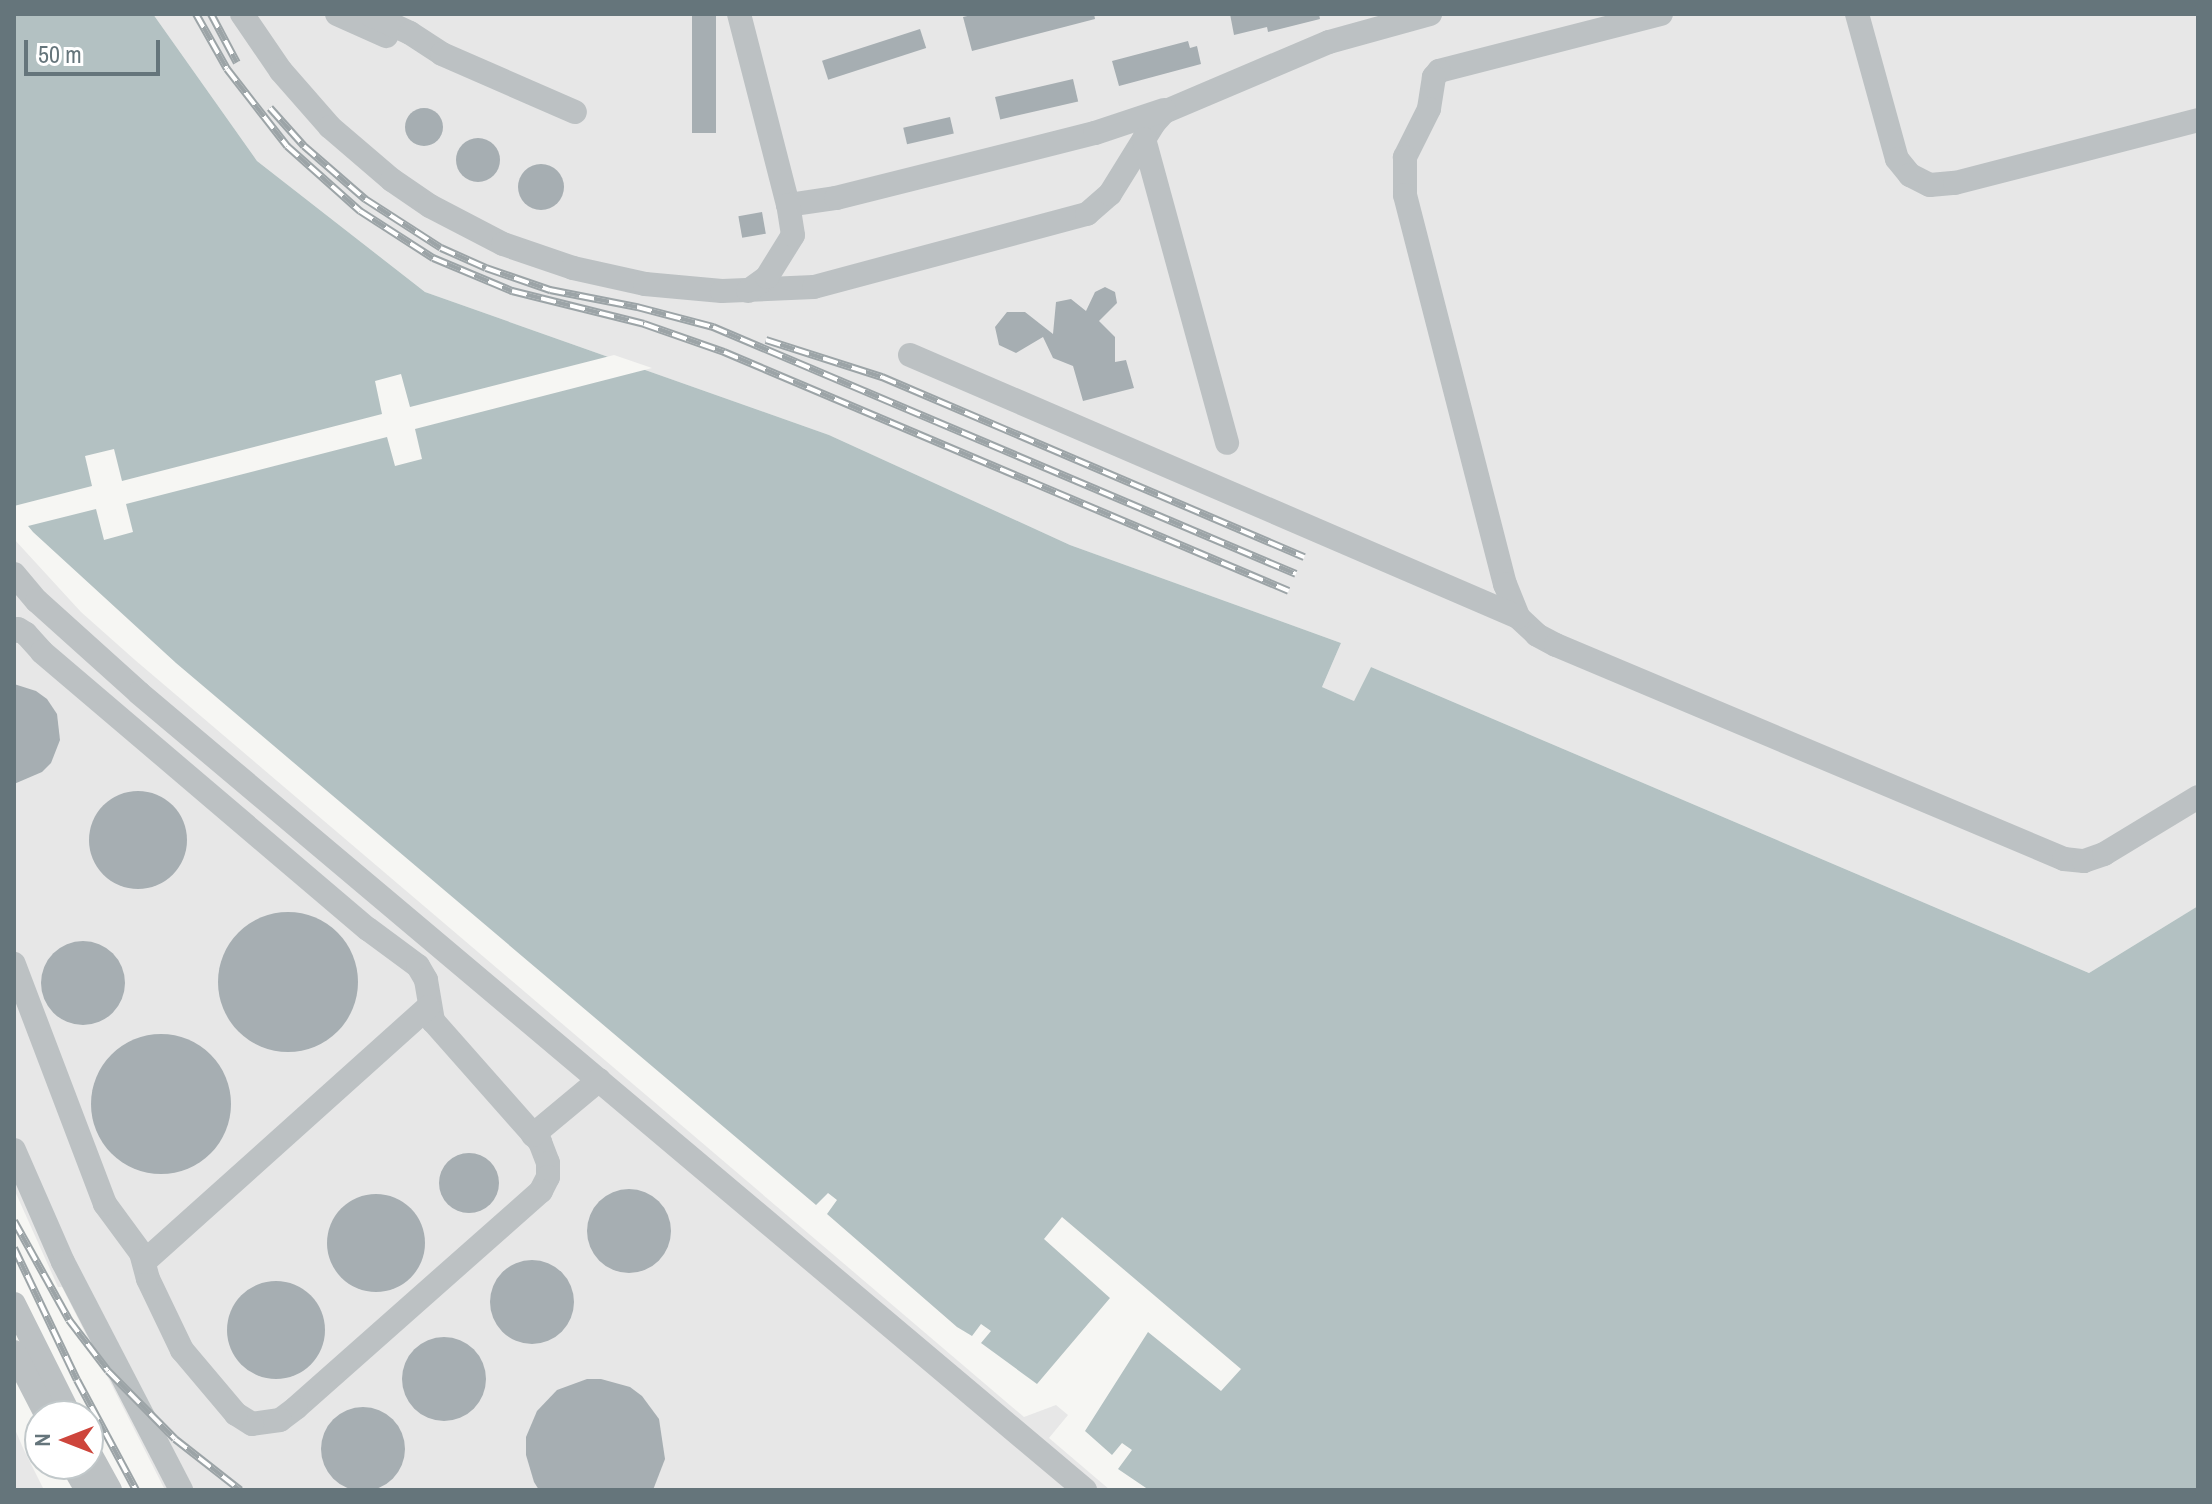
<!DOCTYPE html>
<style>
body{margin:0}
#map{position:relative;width:2212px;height:1504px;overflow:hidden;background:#f6f6f3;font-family:"Archivo Narrow",sans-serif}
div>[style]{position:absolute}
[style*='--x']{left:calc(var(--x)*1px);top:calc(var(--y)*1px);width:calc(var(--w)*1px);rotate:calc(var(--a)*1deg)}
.built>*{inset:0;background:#e7e7e7}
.water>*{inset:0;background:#b3c1c2}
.pier>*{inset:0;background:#f6f6f3}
.building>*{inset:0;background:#a6aeb2;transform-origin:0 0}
.round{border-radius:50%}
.minor>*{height:24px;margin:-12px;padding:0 12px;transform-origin:12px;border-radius:12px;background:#bcc1c3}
.rail>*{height:8px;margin-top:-4px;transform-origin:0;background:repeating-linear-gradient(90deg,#fff 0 15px,#9ca4a7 0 30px);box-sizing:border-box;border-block:2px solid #9ca4a7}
span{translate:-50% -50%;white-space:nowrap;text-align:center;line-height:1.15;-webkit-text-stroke:8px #fff;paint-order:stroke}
.frame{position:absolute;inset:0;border:16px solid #65757b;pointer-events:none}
.north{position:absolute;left:24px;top:1400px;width:80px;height:80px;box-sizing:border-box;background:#fff;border:2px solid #c1c8ca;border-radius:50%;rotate:270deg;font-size:22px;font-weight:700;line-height:32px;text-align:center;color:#65757b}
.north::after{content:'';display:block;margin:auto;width:28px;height:36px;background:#ce453c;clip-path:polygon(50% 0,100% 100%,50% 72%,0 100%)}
.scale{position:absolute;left:24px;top:40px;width:136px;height:36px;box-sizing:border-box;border:4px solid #65757b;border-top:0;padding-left:10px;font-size:24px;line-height:28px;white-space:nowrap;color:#65757b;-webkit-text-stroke:6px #fff;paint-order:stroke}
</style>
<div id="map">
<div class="built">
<i style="clip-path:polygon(153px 14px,2198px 14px,2198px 906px,2089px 973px,1371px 667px,1354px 701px,1322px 687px,1341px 643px,1070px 545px,829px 435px,425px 292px,257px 161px)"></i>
<i style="clip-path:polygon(14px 539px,81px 612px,135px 660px,1024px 1417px,1056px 1405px,1068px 1415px,1049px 1438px,1110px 1490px,165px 1490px,62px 1287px,58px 1287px,14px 1189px)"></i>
<i style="clip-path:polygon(14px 1427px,23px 1448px,44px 1490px,14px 1490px)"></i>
</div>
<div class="water">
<i style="clip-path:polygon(14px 14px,153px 14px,257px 161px,425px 292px,829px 435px,1070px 545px,1341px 643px,1322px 687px,1354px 701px,1371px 667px,2089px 973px,2198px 906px,2198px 1490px,1149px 1490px,1118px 1469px,1132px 1450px,1122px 1443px,1112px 1455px,1085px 1431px,1148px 1332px,1221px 1391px,1241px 1369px,1062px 1217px,1044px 1239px,1110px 1298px,1037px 1384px,981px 1343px,991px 1331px,981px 1324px,972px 1336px,957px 1327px,827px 1214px,837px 1200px,828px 1193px,816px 1205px,176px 663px,33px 532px,14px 509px)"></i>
</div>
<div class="pier">
<i style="clip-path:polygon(614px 355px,652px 368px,415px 429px,422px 459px,395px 466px,387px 437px,126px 504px,133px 532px,104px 540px,96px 509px,24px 527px,14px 515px,14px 506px,92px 486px,85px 456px,114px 449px,122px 481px,382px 414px,375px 381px,401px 374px,410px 407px)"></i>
</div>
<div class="building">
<i style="left:692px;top:14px;width:24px;height:119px"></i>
<i style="clip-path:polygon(976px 14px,1094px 14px,1095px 19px,972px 51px,963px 17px)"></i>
<i style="clip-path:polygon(1230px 14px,1319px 14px,1320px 19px,1268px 32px,1267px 27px,1234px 35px)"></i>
<i style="left:920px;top:29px;width:20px;height:103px;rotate:72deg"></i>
<i style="clip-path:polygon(1188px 41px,1190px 48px,1197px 46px,1201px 64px,1119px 86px,1112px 61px)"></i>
<i style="left:1073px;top:79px;width:23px;height:80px;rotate:77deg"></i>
<i class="round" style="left:405px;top:108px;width:38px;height:38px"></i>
<i style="left:950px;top:117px;width:17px;height:48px;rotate:77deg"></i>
<i class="round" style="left:456px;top:138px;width:44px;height:44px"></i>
<i class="round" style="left:518px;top:164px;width:46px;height:46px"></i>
<i style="left:762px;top:212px;width:22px;height:24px;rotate:80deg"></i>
<i style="clip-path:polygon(1105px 287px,1115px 292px,1117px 303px,1099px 321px,1115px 337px,1115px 362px,1126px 360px,1134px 388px,1083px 401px,1073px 366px,1053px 358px,1043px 337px,1016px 353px,999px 345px,995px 327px,1007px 312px,1025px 312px,1053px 334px,1056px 302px,1071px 299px,1086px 311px,1095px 292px)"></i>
<i style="clip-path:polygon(14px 684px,36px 691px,47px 699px,57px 714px,60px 740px,51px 763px,42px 772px,14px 784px)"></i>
<i class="round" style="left:89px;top:791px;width:98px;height:98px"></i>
<i class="round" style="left:218px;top:912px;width:140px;height:140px"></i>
<i class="round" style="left:41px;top:941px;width:84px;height:84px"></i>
<i class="round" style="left:91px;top:1034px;width:140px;height:140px"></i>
<i class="round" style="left:439px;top:1153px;width:60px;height:60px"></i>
<i class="round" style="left:587px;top:1189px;width:84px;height:84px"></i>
<i class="round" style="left:327px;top:1194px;width:98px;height:98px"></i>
<i class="round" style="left:490px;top:1260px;width:84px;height:84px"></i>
<i class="round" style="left:227px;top:1281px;width:98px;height:98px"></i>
<i class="round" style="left:402px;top:1337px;width:84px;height:84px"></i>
<i style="clip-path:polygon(587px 1379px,601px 1379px,630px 1387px,642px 1396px,659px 1419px,665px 1459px,653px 1490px,539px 1490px,534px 1482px,526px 1455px,526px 1437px,537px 1411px,557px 1390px)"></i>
<i class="round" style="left:321px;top:1407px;width:84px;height:84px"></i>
</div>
<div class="minor">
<i style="--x:242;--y:14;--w:69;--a:55.6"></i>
<i style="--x:281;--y:71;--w:74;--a:48.8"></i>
<i style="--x:330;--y:127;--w:82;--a:40.5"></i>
<i style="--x:392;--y:180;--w:46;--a:34.4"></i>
<i style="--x:430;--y:206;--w:82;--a:27.5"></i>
<i style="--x:503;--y:244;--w:74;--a:18.9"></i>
<i style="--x:573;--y:268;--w:74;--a:12.5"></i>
<i style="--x:645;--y:284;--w:77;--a:5.2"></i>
<i style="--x:722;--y:291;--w:92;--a:-2.5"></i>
<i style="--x:814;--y:287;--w:283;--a:-15"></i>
<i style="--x:1087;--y:214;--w:30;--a:-41"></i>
<i style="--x:1110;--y:194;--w:84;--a:-58.2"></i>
<i style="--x:1154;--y:123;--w:15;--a:-48"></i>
<i style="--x:1164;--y:112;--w:179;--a:-23"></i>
<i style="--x:1329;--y:42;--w:105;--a:-15.5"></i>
<i style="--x:337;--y:14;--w:54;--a:24.2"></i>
<i style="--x:369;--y:14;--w:45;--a:24.9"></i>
<i style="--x:410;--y:33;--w:38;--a:33"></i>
<i style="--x:442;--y:54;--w:145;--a:23.6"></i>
<i style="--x:739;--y:14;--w:197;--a:75.6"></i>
<i style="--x:788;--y:205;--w:49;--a:-8.3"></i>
<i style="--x:836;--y:198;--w:267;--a:-14.1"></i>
<i style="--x:1095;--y:133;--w:73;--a:-18.4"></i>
<i style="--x:1661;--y:14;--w:229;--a:165.6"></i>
<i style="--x:1439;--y:71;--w:8;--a:130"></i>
<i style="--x:1434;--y:77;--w:32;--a:99"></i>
<i style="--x:1429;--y:109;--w:54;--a:116.6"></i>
<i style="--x:1405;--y:157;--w:38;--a:90"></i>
<i style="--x:1405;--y:195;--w:402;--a:75.6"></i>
<i style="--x:1505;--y:584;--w:35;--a:68"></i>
<i style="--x:1518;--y:617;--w:26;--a:43"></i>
<i style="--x:1537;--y:635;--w:21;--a:28"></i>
<i style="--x:1556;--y:645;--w:551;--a:22.84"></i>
<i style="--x:2064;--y:859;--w:20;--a:6"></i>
<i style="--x:2084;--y:861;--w:21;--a:-19"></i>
<i style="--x:2104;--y:854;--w:110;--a:-31.2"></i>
<i style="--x:1857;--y:14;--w:150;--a:74.6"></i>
<i style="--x:1897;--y:159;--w:21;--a:51"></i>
<i style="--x:1910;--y:175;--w:22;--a:27"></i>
<i style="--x:1930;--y:185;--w:25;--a:-5"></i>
<i style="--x:1955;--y:183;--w:251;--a:-14.5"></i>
<i style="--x:1144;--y:139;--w:315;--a:74.7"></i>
<i style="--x:748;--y:291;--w:24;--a:-36"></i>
<i style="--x:767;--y:277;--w:49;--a:-58.2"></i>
<i style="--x:793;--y:235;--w:30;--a:-99"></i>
<i style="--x:910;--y:355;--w:662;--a:23.31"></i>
<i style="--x:14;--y:574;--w:35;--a:50"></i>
<i style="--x:37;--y:601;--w:137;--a:42"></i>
<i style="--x:139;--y:693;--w:1237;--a:40.11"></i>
<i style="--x:14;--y:631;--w:4;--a:-27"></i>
<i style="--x:18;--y:629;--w:9;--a:32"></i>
<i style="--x:26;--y:634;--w:24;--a:48"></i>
<i style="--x:42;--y:652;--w:428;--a:40.4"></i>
<i style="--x:368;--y:929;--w:62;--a:36.5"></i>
<i style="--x:418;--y:966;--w:16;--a:60"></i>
<i style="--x:426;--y:980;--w:42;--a:80.3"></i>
<i style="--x:433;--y:1021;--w:162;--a:48.5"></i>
<i style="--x:540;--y:1142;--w:22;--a:69"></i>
<i style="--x:548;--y:1163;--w:14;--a:90"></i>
<i style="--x:548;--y:1177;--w:16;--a:117"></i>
<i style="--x:541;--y:1191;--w:327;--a:138.5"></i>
<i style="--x:296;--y:1408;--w:20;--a:143"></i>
<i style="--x:280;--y:1420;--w:28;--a:172"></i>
<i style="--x:252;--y:1424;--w:19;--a:-148"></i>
<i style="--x:236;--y:1414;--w:84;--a:-130.2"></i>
<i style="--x:182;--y:1350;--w:79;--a:-115.6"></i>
<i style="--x:148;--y:1279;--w:27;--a:-105"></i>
<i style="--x:141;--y:1253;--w:61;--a:-126.3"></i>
<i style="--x:105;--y:1204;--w:257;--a:-110.8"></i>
<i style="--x:533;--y:1135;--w:86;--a:-39.8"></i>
<i style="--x:14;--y:1150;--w:122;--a:66.4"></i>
<i style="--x:63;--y:1262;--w:257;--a:62.6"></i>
<i style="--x:144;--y:1262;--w:382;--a:-41.9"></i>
<i style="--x:14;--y:1304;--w:125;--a:63.4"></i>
<i style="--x:14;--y:1352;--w:72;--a:62.7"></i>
<i style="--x:88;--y:1450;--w:46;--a:61.2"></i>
<i style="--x:72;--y:1464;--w:30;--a:60"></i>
</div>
<div class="rail">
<i style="--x:196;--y:14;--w:63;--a:60.6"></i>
<i style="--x:227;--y:69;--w:98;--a:52.1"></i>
<i style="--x:287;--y:146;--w:98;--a:41.7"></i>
<i style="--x:360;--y:211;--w:87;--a:32.8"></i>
<i style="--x:433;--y:258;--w:86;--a:22.7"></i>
<i style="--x:512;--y:291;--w:136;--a:14"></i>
<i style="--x:644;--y:324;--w:85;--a:19.3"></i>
<i style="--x:724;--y:352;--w:613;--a:22.93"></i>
<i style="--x:211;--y:14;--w:55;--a:62"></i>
<i style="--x:270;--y:108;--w:51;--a:48.2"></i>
<i style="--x:304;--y:146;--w:81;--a:41"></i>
<i style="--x:365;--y:199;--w:90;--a:32.8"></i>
<i style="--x:441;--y:248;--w:49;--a:24"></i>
<i style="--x:486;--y:268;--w:68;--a:19"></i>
<i style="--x:550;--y:290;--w:89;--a:11.1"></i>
<i style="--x:637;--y:307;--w:79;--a:14.7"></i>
<i style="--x:713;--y:327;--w:633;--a:22.96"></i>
<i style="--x:766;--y:340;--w:122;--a:17.7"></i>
<i style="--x:882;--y:377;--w:459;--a:23.1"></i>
<i style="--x:14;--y:1221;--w:113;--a:60.9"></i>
<i style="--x:69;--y:1320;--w:64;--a:52.6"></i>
<i style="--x:108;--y:1371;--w:95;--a:45.4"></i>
<i style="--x:175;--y:1439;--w:83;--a:38.1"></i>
<i style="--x:14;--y:1248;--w:146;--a:64.5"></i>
<i style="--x:77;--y:1380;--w:125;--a:61.8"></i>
</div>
<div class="frame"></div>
<div class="north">N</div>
<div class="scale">50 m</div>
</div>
